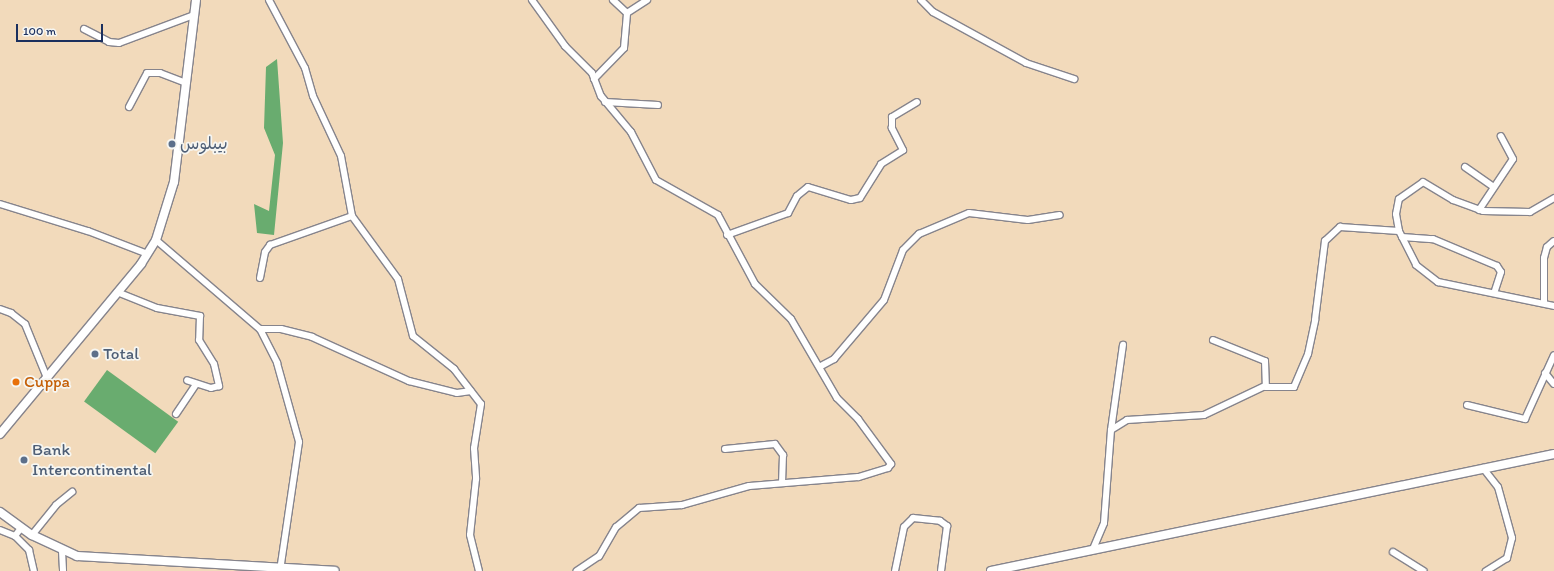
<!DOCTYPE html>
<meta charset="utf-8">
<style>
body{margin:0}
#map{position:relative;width:1554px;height:571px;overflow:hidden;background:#f2dabb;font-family:Itim,"Playpen Sans Arabic",sans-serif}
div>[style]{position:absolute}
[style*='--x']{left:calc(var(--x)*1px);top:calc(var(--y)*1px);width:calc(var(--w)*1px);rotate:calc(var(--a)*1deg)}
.forest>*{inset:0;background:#69ac6f;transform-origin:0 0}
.roads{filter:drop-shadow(1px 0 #86848c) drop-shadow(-1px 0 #86848c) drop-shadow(0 1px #86848c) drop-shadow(0 -1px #86848c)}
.minor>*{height:6px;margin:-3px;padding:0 3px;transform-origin:3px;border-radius:3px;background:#fff}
.major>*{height:8px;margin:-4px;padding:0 4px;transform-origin:4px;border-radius:4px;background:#fff}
.dots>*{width:11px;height:11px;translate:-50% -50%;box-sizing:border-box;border:2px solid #f6f6f2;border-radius:50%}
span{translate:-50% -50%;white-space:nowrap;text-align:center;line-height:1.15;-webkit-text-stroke:3.5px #f6f6f2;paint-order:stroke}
.service-label{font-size:17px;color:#4e5e75}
.left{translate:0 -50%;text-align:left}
.food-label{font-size:17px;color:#c56008}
.scale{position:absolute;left:16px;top:24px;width:87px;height:18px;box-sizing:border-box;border:2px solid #1b2f5e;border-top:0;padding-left:5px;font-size:12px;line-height:14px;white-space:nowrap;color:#1b2f5e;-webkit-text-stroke:3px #f6f6f2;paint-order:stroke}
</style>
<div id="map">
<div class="forest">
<i style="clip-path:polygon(277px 59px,283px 143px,274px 235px,257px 233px,254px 204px,269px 211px,275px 155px,264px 128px,266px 67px)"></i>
<i style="left:107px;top:370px;width:88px;height:39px;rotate:36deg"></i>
</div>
<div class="roads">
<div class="minor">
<i style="--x:269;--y:0;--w:77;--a:62.1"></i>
<i style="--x:305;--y:68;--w:29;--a:74"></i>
<i style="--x:313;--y:96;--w:66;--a:65"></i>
<i style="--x:341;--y:156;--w:61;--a:79.6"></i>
<i style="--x:352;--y:216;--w:78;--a:53.9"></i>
<i style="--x:398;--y:279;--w:59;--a:75.3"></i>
<i style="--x:413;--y:336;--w:53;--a:38.8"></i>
<i style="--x:454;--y:369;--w:44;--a:52.4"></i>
<i style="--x:481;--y:404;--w:45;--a:99"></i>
<i style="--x:474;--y:448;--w:31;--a:86"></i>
<i style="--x:476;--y:479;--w:56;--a:96.1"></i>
<i style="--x:470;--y:535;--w:37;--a:76"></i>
<i style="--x:532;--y:0;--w:57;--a:54.3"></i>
<i style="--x:565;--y:46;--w:38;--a:45"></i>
<i style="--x:592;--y:73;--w:25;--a:69"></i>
<i style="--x:601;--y:96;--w:47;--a:50.2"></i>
<i style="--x:631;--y:132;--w:54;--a:62.5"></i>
<i style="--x:656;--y:180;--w:71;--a:29.4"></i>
<i style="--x:718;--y:215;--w:78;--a:61.8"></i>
<i style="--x:755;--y:284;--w:50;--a:44.2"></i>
<i style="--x:791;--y:319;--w:91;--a:59.8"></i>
<i style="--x:837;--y:398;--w:30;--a:45"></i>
<i style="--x:858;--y:419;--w:56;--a:53.7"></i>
<i style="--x:891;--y:464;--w:5;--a:127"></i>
<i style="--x:888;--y:468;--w:31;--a:163"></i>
<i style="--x:858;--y:477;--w:109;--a:175.3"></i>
<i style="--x:749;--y:486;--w:70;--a:164.2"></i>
<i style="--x:682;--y:505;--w:43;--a:176"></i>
<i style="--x:639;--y:508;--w:30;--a:140"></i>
<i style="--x:616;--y:527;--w:34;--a:120"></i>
<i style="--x:599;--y:556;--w:27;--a:146"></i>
<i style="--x:613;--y:0;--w:19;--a:43"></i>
<i style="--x:921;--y:0;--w:17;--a:45"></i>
<i style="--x:933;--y:12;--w:106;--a:28.7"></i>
<i style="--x:1026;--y:63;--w:51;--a:18.4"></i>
<i style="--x:84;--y:29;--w:28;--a:27"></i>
<i style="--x:109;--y:42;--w:10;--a:6"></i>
<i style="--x:119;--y:43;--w:80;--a:-20.5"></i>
<i style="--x:594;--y:79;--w:43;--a:-45.9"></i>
<i style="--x:624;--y:48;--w:35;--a:-85"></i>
<i style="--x:627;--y:13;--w:24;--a:-33"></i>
<i style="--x:605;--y:102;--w:53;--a:3.2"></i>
<i style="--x:129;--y:107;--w:38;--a:-62"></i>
<i style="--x:147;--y:73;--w:13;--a:0"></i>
<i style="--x:160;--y:73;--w:28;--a:21"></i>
<i style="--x:1465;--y:167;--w:35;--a:35"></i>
<i style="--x:0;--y:204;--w:92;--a:17.1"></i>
<i style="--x:88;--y:231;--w:64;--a:21"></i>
<i style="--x:1479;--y:210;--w:61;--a:-56.3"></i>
<i style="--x:1513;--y:159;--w:26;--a:-118"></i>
<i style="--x:1399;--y:231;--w:17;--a:-100"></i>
<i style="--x:1396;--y:214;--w:15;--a:-79"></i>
<i style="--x:1399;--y:199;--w:29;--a:-35"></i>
<i style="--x:1423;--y:182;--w:35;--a:31"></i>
<i style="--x:1453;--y:200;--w:32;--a:20"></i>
<i style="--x:1483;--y:211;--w:47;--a:1.2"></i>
<i style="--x:1530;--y:212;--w:28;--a:-30"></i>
<i style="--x:727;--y:235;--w:65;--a:-19.8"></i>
<i style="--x:788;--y:213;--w:19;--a:-62"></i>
<i style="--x:797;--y:196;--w:14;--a:-39"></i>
<i style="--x:808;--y:187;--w:45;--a:16.8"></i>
<i style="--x:851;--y:200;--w:9;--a:-13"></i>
<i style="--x:860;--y:198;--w:40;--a:-58"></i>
<i style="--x:881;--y:164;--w:26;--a:-32"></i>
<i style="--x:903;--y:150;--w:25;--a:-117"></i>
<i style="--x:892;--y:128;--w:11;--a:-90"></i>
<i style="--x:892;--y:117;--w:29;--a:-31"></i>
<i style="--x:1402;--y:237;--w:31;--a:4"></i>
<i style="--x:1433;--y:239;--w:69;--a:22.9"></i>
<i style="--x:1497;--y:266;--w:7;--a:56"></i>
<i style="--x:1501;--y:272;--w:22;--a:108"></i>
<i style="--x:156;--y:240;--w:137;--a:40.6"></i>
<i style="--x:260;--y:329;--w:38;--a:63"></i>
<i style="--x:277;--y:363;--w:82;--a:74.4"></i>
<i style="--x:299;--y:442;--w:130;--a:98.4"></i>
<i style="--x:260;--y:278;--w:26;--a:-79"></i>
<i style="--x:265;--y:252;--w:9;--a:-54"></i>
<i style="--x:270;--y:245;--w:87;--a:-19.5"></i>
<i style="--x:117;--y:292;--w:43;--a:21.8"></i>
<i style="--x:157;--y:308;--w:44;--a:10.5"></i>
<i style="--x:200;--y:316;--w:24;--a:92"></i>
<i style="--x:199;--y:340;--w:28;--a:58"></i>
<i style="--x:214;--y:364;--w:23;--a:77"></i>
<i style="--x:219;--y:386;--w:8;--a:166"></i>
<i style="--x:211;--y:388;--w:25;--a:-162"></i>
<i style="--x:1544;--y:303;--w:45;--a:-90"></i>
<i style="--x:1544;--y:258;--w:11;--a:-75"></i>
<i style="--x:1547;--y:247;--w:9;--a:-41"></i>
<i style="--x:0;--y:309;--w:12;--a:20"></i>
<i style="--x:11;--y:313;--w:18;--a:38"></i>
<i style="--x:25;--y:324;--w:58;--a:67.8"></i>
<i style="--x:260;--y:329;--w:21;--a:0"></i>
<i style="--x:281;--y:329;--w:32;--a:14"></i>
<i style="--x:312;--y:337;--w:107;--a:24.4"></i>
<i style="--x:409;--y:381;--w:49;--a:14"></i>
<i style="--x:457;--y:393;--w:14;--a:-8"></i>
<i style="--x:1213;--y:340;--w:56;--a:22"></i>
<i style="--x:1265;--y:361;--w:26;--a:88"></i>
<i style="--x:1266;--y:387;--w:28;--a:0"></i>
<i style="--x:1294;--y:387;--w:36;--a:-67"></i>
<i style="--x:1308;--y:354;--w:35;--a:-78"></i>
<i style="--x:1315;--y:320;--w:80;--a:-82.8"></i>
<i style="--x:1325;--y:241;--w:21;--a:-43"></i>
<i style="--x:1340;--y:227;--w:59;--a:3.9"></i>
<i style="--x:1399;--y:231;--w:38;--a:63"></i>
<i style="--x:1416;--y:265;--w:28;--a:38"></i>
<i style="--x:1438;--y:282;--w:118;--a:11.7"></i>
<i style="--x:821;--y:366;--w:15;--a:-28"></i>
<i style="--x:834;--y:359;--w:77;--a:-49.7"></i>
<i style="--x:884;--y:300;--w:53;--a:-69.2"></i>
<i style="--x:903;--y:250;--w:23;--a:-45"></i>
<i style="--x:919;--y:234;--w:54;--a:-22.8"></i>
<i style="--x:969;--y:213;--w:59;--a:6.8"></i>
<i style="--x:1028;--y:220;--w:32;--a:-9"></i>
<i style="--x:1545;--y:373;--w:14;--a:51"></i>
<i style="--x:1467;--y:405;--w:60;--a:13.6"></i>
<i style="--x:1525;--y:419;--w:70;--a:-65.6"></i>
<i style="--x:176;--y:414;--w:36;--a:-56"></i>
<i style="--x:1111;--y:430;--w:86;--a:-82"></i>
<i style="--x:725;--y:449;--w:50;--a:-5.7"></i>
<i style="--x:775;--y:444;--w:14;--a:54"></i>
<i style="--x:783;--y:455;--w:27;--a:92"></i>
<i style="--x:1483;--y:468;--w:24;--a:52"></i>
<i style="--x:1498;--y:487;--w:53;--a:74.6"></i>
<i style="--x:1512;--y:538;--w:21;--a:104"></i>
<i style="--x:1507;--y:558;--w:25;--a:148"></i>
<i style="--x:21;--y:528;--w:10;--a:127"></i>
<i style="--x:15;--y:536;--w:20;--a:45"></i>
<i style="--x:29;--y:550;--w:22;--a:77"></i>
<i style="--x:0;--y:530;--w:16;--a:22"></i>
<i style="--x:32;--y:535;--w:38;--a:-51"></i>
<i style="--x:56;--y:505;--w:21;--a:-39"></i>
<i style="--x:1093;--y:549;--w:28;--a:-67"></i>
<i style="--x:1104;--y:523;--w:93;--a:-85.7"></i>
<i style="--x:1111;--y:430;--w:19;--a:-32"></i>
<i style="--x:1127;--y:420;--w:77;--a:-3.7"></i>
<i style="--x:1204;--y:415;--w:68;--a:-25.4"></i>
<i style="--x:62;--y:551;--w:20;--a:87"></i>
<i style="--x:1393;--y:552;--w:36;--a:32"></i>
<i style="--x:895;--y:571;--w:45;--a:-78.4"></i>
<i style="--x:904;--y:527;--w:13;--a:-45"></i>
<i style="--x:913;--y:518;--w:27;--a:6"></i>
<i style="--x:940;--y:521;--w:9;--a:36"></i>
<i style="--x:947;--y:526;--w:45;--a:97.6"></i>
</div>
<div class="major">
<i style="--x:0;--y:434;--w:221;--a:-50.3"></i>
<i style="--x:141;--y:264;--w:28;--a:-58"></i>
<i style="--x:156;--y:240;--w:61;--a:-72.8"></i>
<i style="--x:174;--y:182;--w:183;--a:-83.1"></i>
<i style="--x:0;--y:512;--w:39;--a:36"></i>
<i style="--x:32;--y:535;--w:50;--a:25"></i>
<i style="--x:77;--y:556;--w:258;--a:3.3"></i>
<i style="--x:991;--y:571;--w:575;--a:-11.74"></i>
</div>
</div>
<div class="dots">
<i style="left:172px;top:144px;background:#5c6f8a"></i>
<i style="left:95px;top:354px;background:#5c6f8a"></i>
<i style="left:16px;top:382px;background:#e8710a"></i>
<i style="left:24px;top:460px;background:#5c6f8a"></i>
</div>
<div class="service-label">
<span class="left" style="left:180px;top:144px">بيبلوس</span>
<span class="left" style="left:103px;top:354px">Total</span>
<span class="left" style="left:32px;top:460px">Bank<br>Intercontinental</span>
</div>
<div class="food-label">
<span class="left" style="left:24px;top:382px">Cuppa</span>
</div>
<div class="scale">100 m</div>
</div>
